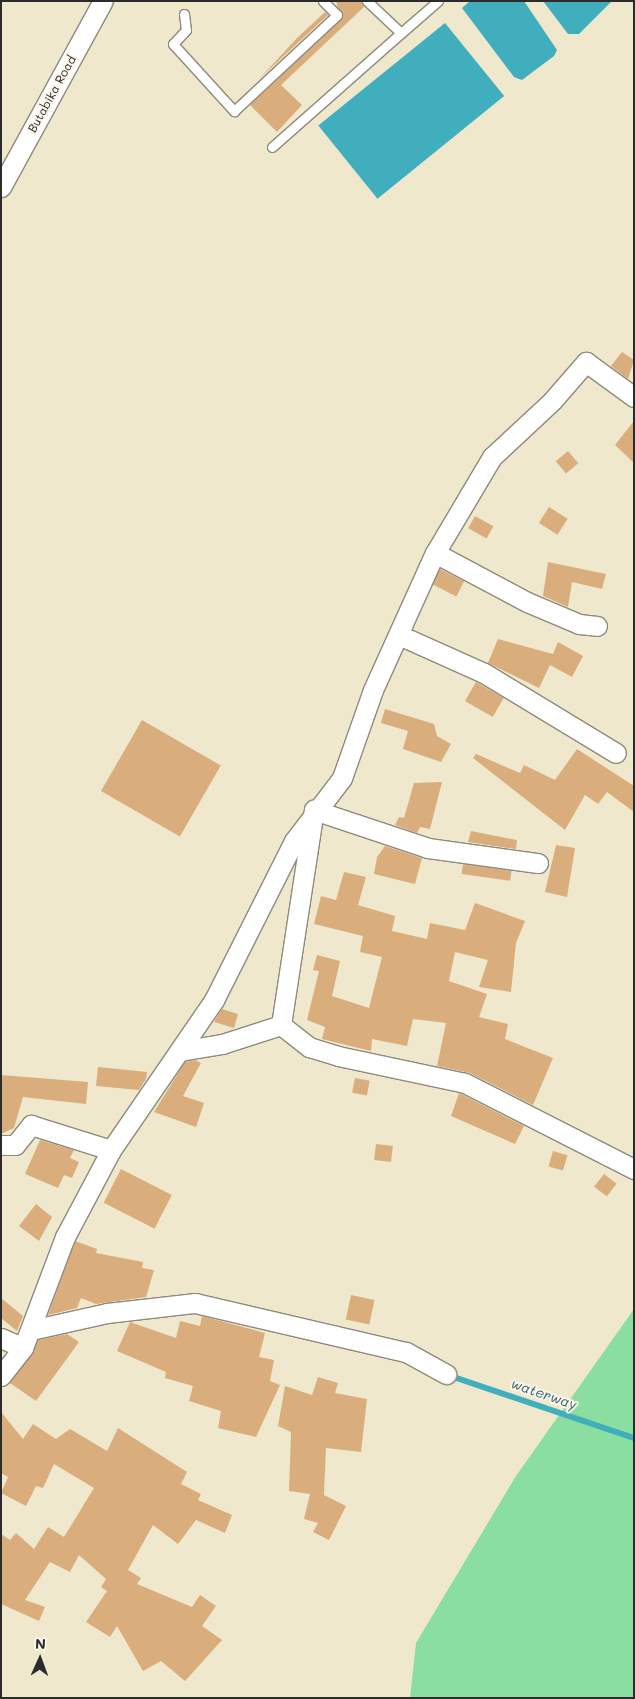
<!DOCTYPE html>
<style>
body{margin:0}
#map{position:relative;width:635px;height:1699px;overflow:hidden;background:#efe8cd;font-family:Mali,sans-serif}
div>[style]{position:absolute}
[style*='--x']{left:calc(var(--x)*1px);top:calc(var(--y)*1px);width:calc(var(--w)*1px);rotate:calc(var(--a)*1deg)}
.green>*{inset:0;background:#8adea0}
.water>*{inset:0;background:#41aebe;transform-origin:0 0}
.stream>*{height:5.5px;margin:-2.75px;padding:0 2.75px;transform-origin:2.75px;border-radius:2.75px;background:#41aebe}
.building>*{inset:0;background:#daae7c;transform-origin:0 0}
.roads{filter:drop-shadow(1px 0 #8d8a7c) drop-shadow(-1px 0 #8d8a7c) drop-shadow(0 1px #8d8a7c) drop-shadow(0 -1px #8d8a7c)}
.lane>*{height:9px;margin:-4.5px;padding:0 4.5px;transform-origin:4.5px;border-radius:4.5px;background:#fff}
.street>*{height:19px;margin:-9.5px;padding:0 9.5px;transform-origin:9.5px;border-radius:9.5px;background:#fff}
span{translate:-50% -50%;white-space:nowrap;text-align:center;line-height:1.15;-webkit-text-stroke:4px #fbf7ec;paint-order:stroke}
.street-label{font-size:12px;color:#2b2b2b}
.water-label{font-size:14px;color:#345f66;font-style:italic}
.frame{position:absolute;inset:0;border:2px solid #2b2b2b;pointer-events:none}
.north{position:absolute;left:15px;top:1634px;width:50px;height:50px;-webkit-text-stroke:4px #fbf7ec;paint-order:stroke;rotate:2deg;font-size:14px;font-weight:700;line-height:20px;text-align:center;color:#2b2b2b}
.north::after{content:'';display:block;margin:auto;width:18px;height:22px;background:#2b2b2b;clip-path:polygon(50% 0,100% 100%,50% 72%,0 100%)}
</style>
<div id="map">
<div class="green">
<i style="clip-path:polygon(634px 1309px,634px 1698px,410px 1698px,416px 1643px,516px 1476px)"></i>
</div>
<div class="water">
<i style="clip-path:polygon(470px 1px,524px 1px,557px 50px,554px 56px,522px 80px,514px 77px,462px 8px)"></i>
<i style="clip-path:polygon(543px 1px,612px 1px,579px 34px,568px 34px)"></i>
<i style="left:445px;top:23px;width:94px;height:163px;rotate:51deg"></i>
</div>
<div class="stream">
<i style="--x:448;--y:1375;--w:196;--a:18.7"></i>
</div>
<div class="building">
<i style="clip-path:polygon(336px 1px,361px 1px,364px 7px,281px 85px,302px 105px,277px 132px,250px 105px,341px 20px)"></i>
<i style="clip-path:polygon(325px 12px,328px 15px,260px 78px,298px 37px)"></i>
<i style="clip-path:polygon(622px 352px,634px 360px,628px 379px,611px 366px)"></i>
<i style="clip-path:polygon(634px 421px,634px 463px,615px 445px)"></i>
<i style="left:568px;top:451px;width:16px;height:16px;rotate:50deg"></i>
<i style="left:549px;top:507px;width:22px;height:19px;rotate:32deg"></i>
<i style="left:475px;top:516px;width:21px;height:14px;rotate:29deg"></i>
<i style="clip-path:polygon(548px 562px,606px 574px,602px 589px,572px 582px,568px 607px,543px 596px)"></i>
<i style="left:440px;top:569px;width:27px;height:17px;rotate:27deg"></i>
<i style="clip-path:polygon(498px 639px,553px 654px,558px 642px,583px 656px,572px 677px,550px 665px,539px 688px,488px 663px)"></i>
<i style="left:476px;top:682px;width:32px;height:22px;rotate:30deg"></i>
<i style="clip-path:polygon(385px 709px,434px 724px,437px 736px,451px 744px,441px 762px,403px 749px,408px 731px,381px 723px)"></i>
<i style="left:142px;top:720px;width:91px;height:82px;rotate:30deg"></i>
<i style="clip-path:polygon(577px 749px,634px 786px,634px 812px,607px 792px,598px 804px,585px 795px,565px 830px,473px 758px,476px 754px,520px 773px,524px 765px,555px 780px)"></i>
<i style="clip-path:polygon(442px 782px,430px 829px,420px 827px,417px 833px,395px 825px,399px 817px,404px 818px,414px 783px)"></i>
<i style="clip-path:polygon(471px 831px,517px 840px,516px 849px,468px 842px)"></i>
<i style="clip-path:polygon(556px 845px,575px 848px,567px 897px,545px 892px)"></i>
<i style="clip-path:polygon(385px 846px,422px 858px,415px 884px,374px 874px,377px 857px)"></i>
<i style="left:463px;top:864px;width:49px;height:10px;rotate:8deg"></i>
<i style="clip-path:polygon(344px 872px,366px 877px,358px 905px,395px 916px,392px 931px,427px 939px,430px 923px,465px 930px,475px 903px,525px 921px,516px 943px,511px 992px,479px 987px,488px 960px,455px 952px,449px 981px,487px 994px,479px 1017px,508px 1024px,505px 1039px,553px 1058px,533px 1105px,470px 1073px,437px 1066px,446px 1023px,413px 1019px,407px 1046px,372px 1039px,371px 1051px,322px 1039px,325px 1027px,307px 1020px,319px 971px,313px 970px,317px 955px,340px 961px,332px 996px,369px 1008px,382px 957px,360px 952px,363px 936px,314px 924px,321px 896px,336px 900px)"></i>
<i style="clip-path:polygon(222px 1009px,238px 1014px,234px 1028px,214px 1022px)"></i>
<i style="clip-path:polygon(195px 1060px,201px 1063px,183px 1096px,204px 1103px,196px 1127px,154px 1112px,185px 1062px)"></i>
<i style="clip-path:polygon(98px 1067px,147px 1072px,146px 1079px,139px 1090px,96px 1086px)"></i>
<i style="clip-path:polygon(1px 1075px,88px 1082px,86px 1104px,23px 1097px,14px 1128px,1px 1134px)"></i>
<i style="left:355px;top:1078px;width:15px;height:15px;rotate:11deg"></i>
<i style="clip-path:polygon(459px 1093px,524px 1126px,515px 1144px,451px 1116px)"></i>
<i style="clip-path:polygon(40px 1140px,74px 1150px,70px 1158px,79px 1162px,72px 1178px,64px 1175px,58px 1188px,25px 1174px)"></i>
<i style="left:376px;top:1144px;width:17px;height:16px;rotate:7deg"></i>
<i style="left:553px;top:1151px;width:15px;height:16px;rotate:16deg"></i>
<i style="left:121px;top:1169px;width:57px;height:38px;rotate:27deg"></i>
<i style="left:604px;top:1174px;width:16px;height:16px;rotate:38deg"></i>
<i style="clip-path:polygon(36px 1204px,52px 1217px,39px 1241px,19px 1226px)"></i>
<i style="clip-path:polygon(75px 1241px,97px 1249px,96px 1253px,143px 1262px,142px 1268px,154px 1270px,146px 1297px,96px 1304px,81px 1298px,77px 1308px,48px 1315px)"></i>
<i style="left:351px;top:1295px;width:24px;height:25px;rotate:12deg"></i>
<i style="clip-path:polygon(1px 1298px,23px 1316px,17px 1331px,1px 1318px)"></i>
<i style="clip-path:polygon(202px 1316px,265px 1333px,259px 1357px,274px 1360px,270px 1381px,280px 1385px,256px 1437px,218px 1428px,221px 1411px,189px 1401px,193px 1386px,165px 1378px,166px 1372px,117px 1351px,130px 1322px,176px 1338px,180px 1321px,200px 1326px)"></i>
<i style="clip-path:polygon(67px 1334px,79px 1342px,36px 1401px,10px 1383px,38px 1340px)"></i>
<i style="clip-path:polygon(318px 1377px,338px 1383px,335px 1393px,367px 1399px,361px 1452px,326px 1448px,324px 1495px,346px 1506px,329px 1540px,313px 1532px,318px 1523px,304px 1519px,310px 1494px,289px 1491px,291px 1432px,278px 1426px,285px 1386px,312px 1395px)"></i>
<i style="clip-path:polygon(1px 1412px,23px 1439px,33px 1424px,56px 1439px,70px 1429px,107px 1451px,118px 1428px,187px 1472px,181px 1484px,201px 1494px,198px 1500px,232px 1515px,225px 1533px,196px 1520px,178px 1544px,153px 1525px,128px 1570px,141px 1578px,137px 1584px,192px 1607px,200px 1595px,216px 1606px,202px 1626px,222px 1640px,185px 1681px,161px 1661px,143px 1671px,117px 1626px,110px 1637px,86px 1622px,107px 1591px,101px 1587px,106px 1579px,79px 1555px,70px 1572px,50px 1562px,25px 1600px,45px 1607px,39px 1621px,1px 1604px,1px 1534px,10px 1540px,16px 1533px,34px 1549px,48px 1527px,64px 1537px,94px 1488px,54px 1464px,43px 1488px,36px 1486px,26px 1506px,1px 1493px,8px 1477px,1px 1473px)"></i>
</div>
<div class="roads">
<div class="lane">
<i style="--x:184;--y:14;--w:16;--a:83"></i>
<i style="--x:186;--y:30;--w:19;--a:133"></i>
<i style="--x:173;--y:44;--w:91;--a:47.7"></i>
<i style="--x:234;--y:111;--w:141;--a:-43"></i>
<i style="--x:337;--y:15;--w:20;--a:-135"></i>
<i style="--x:401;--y:33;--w:49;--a:-40.9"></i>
<i style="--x:272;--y:147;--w:172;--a:-41.5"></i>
<i style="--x:401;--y:33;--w:47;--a:-136.7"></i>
</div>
<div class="street">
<i style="--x:1;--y:187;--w:212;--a:-61.3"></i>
<i style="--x:435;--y:553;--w:104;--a:28"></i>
<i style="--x:527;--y:602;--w:56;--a:22.9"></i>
<i style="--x:579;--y:624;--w:18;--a:6"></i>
<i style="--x:399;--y:635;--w:93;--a:24.1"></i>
<i style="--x:484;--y:673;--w:154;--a:31.2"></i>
<i style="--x:281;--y:1025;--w:218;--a:-81.3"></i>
<i style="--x:314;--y:810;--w:120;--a:18.4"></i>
<i style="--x:428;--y:848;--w:111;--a:7.8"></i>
<i style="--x:180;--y:1051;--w:43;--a:-9.5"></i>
<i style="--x:222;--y:1044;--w:62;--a:-17.9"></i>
<i style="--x:281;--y:1025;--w:36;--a:38"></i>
<i style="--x:309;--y:1047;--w:30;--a:17"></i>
<i style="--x:338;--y:1056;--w:130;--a:12"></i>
<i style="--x:465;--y:1083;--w:190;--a:27"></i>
<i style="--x:1;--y:1145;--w:14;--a:0"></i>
<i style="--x:15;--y:1145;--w:26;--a:-51"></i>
<i style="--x:31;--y:1125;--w:84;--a:17.4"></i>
<i style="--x:31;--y:1330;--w:78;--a:-12.6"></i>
<i style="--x:107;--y:1313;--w:89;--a:-6.5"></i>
<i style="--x:195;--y:1303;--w:217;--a:13.1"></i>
<i style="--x:406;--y:1352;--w:46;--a:28.8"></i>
<i style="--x:1;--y:1338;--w:24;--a:24"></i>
<i style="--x:1;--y:1376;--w:36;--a:-52"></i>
<i style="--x:23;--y:1348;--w:119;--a:-69.3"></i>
<i style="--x:65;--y:1237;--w:98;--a:-62.1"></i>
<i style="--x:111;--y:1150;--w:182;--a:-55.5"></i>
<i style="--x:214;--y:1000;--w:178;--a:-63.3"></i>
<i style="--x:294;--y:841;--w:79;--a:-52.7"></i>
<i style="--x:342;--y:778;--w:93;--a:-70.6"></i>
<i style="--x:373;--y:690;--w:150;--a:-65.7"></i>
<i style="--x:435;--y:553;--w:112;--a:-59.3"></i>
<i style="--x:492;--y:457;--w:82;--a:-43"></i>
<i style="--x:552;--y:401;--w:52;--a:-48.9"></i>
<i style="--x:586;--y:362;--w:59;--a:36.1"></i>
</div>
</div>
<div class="street-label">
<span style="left:52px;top:94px;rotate:-61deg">Butabika Road</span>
</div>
<div class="water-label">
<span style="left:544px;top:1394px;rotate:19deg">waterway</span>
</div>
<div class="frame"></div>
<div class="north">N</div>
</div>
